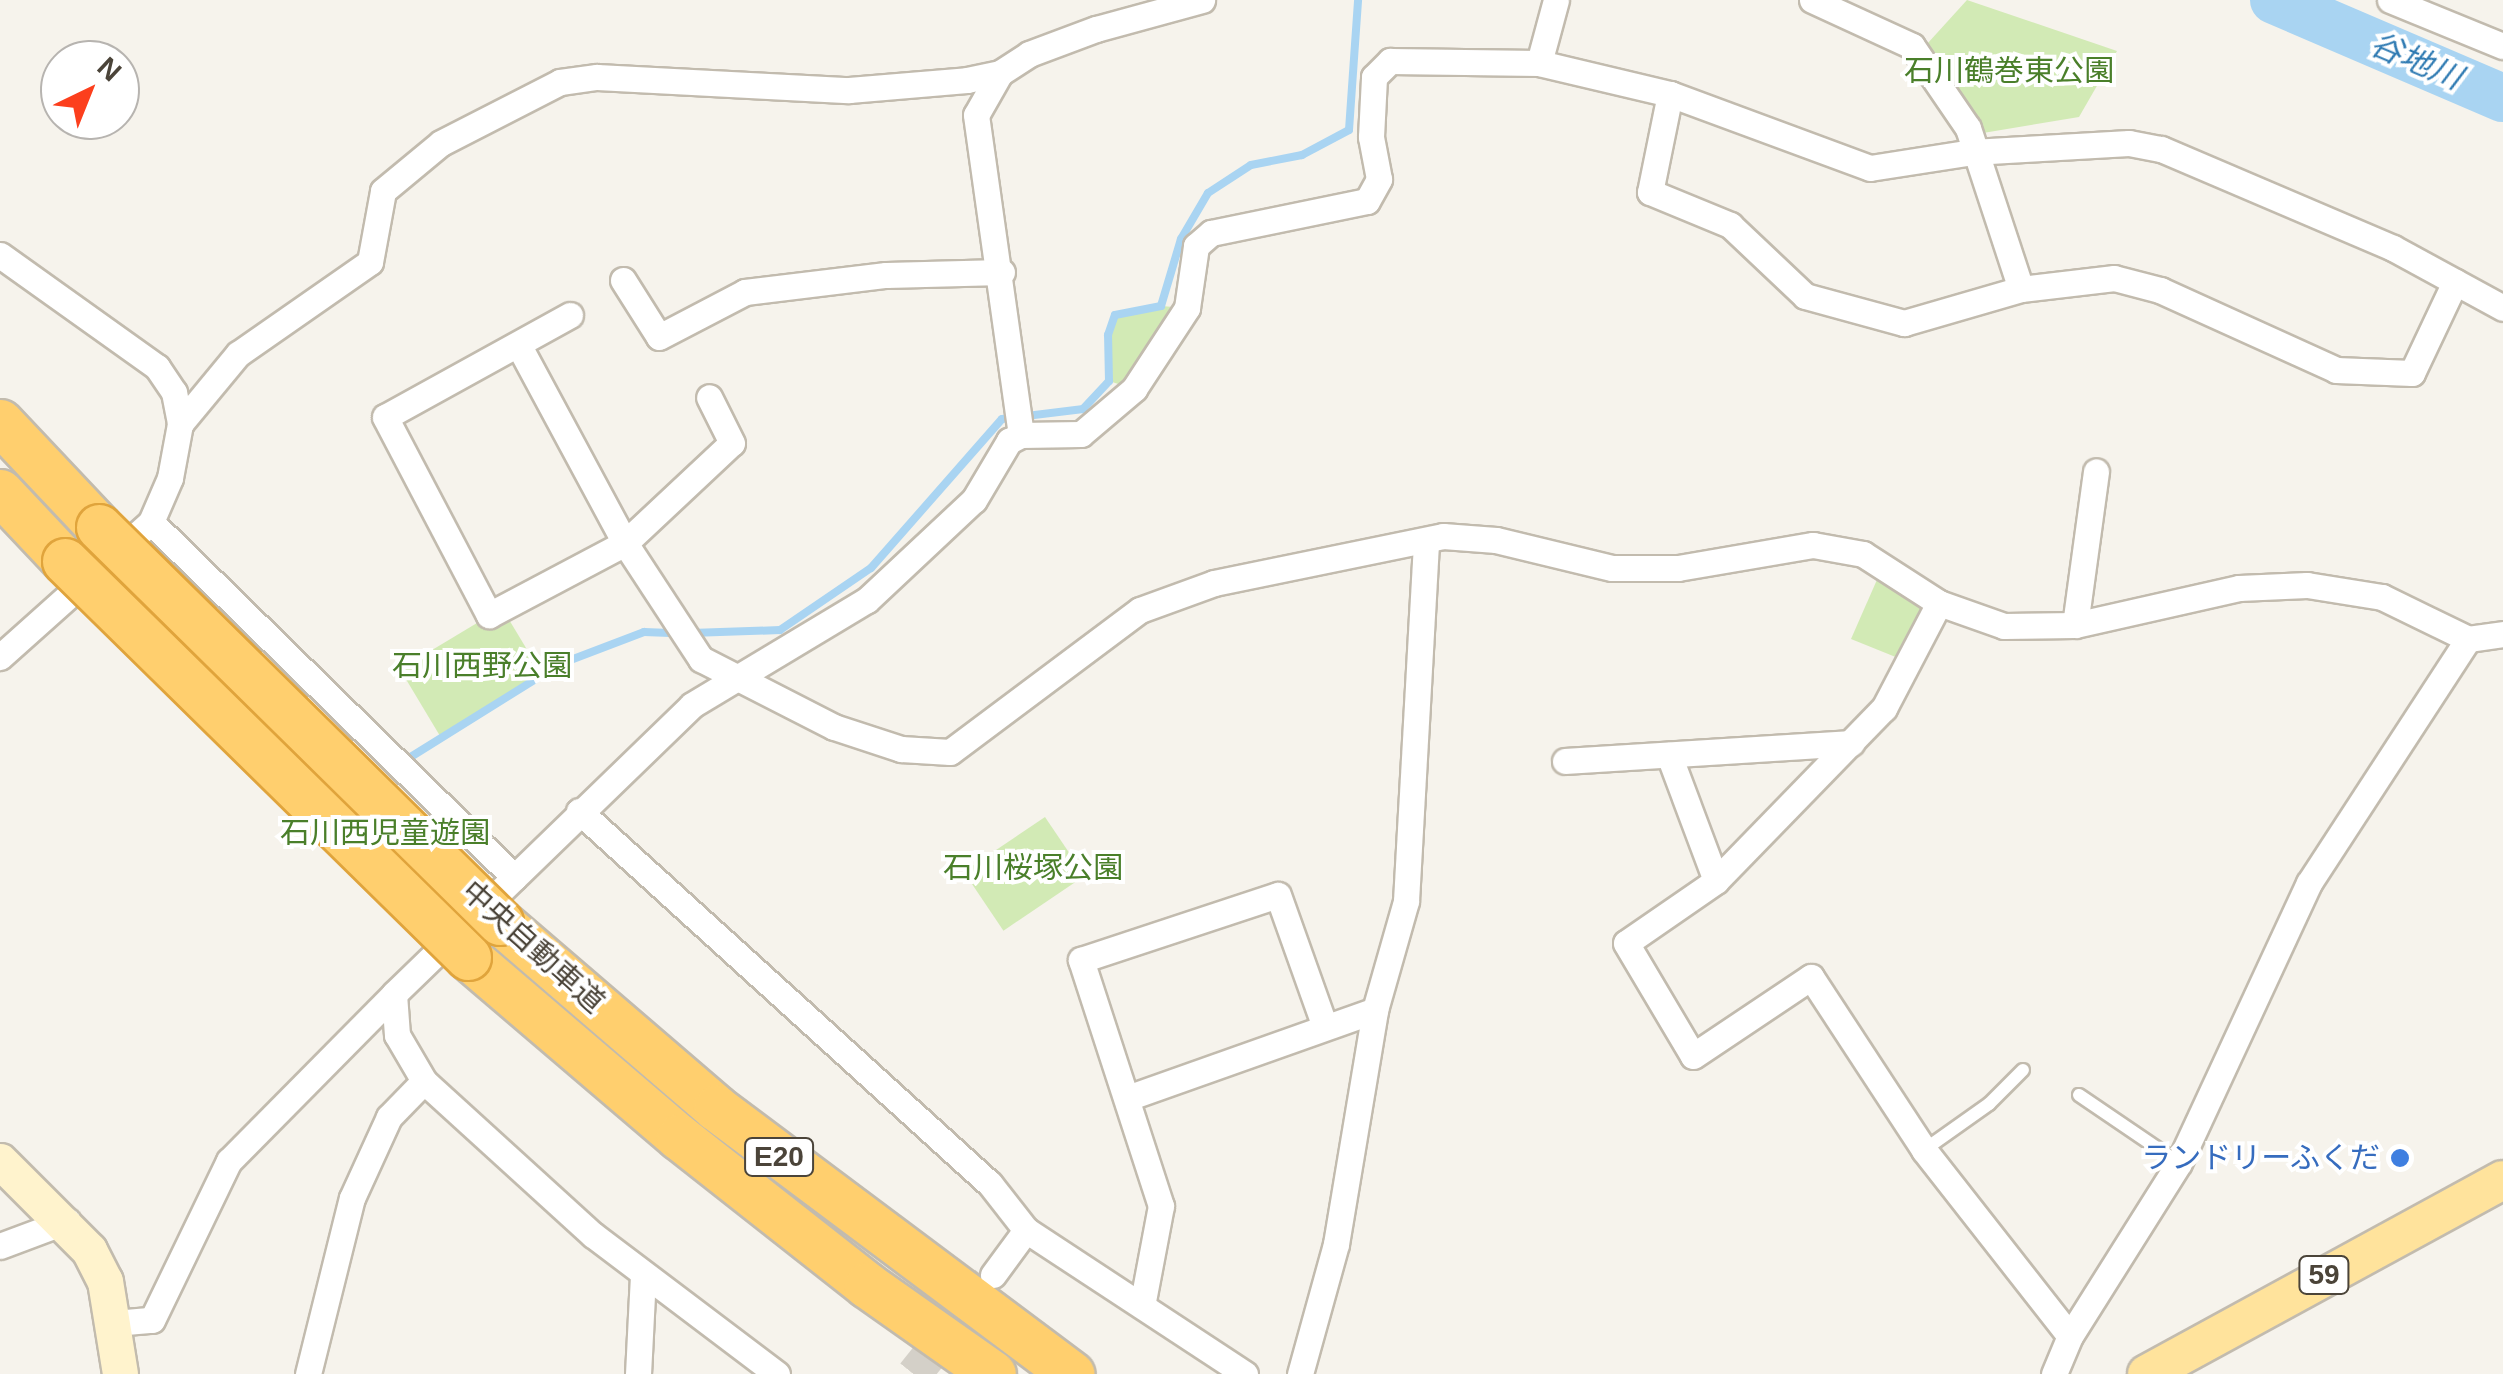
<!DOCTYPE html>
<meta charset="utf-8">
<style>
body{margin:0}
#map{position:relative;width:2503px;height:1374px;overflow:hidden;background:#f6f3ec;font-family:Arial,"Noto Sans JP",sans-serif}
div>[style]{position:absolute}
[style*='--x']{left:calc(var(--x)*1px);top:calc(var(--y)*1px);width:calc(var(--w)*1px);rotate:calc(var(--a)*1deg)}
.green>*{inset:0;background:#d2eab5;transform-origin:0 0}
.stream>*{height:8px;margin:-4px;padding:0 4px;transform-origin:4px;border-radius:4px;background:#a9d4f2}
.river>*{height:48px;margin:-24px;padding:0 24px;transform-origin:24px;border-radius:24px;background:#a9d4f2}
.secondary-tunnel>*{height:35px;margin-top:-17.5px;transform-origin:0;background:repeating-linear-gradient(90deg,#d4d0c8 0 35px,transparent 0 53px)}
.roads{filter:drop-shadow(2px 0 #c2bbae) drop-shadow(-2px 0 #c2bbae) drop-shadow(0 2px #c2bbae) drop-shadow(0 -2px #c2bbae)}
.lane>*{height:12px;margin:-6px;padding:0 6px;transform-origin:6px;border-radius:6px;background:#fff}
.street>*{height:25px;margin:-12.5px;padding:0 12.5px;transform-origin:12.5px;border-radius:12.5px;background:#fff}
.secondary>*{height:35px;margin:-17.5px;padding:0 17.5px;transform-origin:17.5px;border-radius:17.5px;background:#fff3cd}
.primary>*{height:38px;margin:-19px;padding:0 19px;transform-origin:19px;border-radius:19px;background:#ffe39c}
.highway>*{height:45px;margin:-22.5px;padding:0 22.5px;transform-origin:22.5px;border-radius:22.5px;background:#ffcf6e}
.bridges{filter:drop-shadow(2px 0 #e0a43c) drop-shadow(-2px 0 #e0a43c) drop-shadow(0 2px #e0a43c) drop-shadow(0 -2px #e0a43c)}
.highway-bridge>*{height:45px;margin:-22.5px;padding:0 22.5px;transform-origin:22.5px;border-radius:22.5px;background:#ffcf6e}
.dots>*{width:28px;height:28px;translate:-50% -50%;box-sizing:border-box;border:5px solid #fff;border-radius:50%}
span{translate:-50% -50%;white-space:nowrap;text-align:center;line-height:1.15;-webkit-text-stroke:8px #fff;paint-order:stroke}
.shield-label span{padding:2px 8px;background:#fff;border:2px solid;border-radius:8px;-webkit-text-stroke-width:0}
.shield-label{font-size:28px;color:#4b4439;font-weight:700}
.park-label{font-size:30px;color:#4a7f2a}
.street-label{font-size:30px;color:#4b4439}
.shop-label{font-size:30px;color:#366cbe}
.right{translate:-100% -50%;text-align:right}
.water-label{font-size:32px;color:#2e7ab2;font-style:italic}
.north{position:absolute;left:40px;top:40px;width:100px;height:100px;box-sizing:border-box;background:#fff;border:2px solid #b7b4b0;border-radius:50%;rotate:43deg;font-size:28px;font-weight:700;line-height:40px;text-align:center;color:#4b4439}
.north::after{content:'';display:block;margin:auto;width:35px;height:45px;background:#fc3f1d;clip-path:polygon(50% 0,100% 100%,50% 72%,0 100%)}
</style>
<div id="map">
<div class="green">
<i style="clip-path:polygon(1967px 0,2117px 51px,2079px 117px,1983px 133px,1927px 44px)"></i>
<i style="clip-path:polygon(1161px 306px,1187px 308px,1134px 389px,1109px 381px,1108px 335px,1115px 315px)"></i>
<i style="clip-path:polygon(1883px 566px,1939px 603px,1908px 662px,1851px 639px)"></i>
<i style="left:502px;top:608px;width:78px;height:119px;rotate:59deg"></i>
<i style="left:1045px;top:817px;width:71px;height:98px;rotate:56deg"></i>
</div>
<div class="stream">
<i style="--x:691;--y:633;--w:89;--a:-1.9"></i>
<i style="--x:780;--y:630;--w:110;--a:-34.3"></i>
<i style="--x:871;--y:568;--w:198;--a:-48.7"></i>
<i style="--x:1002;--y:419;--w:82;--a:-7"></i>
<i style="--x:1083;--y:409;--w:38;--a:-47"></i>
<i style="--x:1109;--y:381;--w:46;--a:-91.2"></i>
<i style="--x:1108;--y:335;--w:21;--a:-71"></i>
<i style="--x:1115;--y:315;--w:47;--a:-11.1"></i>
<i style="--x:1161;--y:306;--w:70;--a:-73.4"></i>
<i style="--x:1181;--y:239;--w:53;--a:-59.6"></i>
<i style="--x:1208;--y:193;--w:51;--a:-33.1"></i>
<i style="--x:1251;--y:165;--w:52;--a:-11.1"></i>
<i style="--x:1302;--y:155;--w:53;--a:-28"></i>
<i style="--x:1349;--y:130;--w:130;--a:-86"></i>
<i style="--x:409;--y:758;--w:178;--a:-31.9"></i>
<i style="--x:560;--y:664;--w:90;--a:-20.9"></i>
<i style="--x:644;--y:632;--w:33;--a:2"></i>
</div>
<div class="river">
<i style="--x:2274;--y:0;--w:249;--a:23.2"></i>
</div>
<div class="secondary-tunnel">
<i style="--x:914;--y:1374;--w:120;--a:-51.4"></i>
</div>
<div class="roads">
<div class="lane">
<i style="--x:2079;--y:1095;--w:121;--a:34.2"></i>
<i style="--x:1924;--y:1150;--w:80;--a:-35.3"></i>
<i style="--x:1989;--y:1104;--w:48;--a:-45"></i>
</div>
<div class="street">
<i style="--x:1812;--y:0;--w:110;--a:24.7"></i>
<i style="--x:1912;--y:46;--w:99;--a:55.7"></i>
<i style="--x:1968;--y:128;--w:169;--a:71.8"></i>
<i style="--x:2390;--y:0;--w:122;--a:22.2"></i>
<i style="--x:1539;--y:63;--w:65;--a:-74.9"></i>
<i style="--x:1000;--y:73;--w:48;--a:119.7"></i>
<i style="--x:976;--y:115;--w:323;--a:82"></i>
<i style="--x:1670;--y:94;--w:100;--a:101.5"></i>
<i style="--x:1650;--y:192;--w:87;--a:22.4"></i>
<i style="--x:1730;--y:225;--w:103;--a:43.4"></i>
<i style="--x:1805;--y:296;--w:103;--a:15.3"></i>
<i style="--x:1904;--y:323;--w:122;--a:-16.2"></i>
<i style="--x:2021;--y:289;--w:94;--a:-6.7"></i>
<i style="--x:2114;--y:278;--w:48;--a:14.6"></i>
<i style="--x:2160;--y:290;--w:193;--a:24.4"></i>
<i style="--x:2336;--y:370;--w:76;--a:2.3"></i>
<i style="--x:2412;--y:373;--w:101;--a:-64.7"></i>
<i style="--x:0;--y:255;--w:193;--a:35.5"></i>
<i style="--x:157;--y:367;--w:30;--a:56"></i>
<i style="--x:174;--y:392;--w:33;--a:79"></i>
<i style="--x:180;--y:424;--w:55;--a:100.5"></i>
<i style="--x:170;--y:478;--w:48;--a:113.4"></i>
<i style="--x:151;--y:522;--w:203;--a:138.2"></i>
<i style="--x:623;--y:280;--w:67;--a:57.7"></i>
<i style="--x:659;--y:337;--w:97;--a:-27.6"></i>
<i style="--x:745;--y:292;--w:142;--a:-6.9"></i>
<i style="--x:886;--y:275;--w:116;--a:-1.5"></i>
<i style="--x:570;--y:315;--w:211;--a:151.1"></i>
<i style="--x:385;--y:417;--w:224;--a:62.3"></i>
<i style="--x:489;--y:615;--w:154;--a:-27.9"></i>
<i style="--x:625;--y:543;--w:146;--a:-43.1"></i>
<i style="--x:732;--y:443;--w:51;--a:-116.6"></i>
<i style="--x:519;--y:346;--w:224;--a:61.7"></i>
<i style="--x:625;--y:543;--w:139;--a:56.8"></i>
<i style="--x:701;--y:659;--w:149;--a:27.1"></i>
<i style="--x:834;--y:727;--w:71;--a:18.2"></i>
<i style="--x:901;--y:749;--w:49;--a:3.5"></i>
<i style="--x:950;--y:752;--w:237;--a:-36.8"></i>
<i style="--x:1140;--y:610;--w:79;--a:-20"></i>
<i style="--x:1214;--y:583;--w:234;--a:-11.6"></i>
<i style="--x:1443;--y:536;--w:53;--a:4.3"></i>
<i style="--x:1496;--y:540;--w:119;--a:13.6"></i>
<i style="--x:1612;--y:568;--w:66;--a:0"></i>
<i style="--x:1678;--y:568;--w:137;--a:-9.7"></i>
<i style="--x:1813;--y:545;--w:51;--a:10.2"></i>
<i style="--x:1863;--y:554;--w:90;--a:32.8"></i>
<i style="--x:1939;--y:603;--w:69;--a:19.5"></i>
<i style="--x:2004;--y:626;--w:71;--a:-0.8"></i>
<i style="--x:2075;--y:625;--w:168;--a:-12.7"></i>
<i style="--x:2239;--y:588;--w:68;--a:-2.5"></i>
<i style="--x:2307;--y:585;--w:76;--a:9.1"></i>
<i style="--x:2382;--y:597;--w:96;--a:26"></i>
<i style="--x:2468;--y:639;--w:35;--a:-8"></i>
<i style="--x:180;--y:424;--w:91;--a:-50.4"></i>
<i style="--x:238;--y:354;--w:161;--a:-34.9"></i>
<i style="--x:370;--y:262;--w:72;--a:-79.6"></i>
<i style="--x:383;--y:191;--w:75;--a:-39.6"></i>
<i style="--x:441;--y:143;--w:134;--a:-27.1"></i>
<i style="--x:560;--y:82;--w:37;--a:-8"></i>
<i style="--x:597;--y:77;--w:252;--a:3"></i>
<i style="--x:849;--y:90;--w:118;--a:-4.8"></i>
<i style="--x:967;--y:80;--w:34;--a:-12"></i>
<i style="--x:1000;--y:73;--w:35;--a:-33"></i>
<i style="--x:1029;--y:54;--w:72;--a:-20.5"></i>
<i style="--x:1096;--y:29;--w:110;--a:-15.3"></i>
<i style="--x:151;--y:522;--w:508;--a:44.36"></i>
<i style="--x:1939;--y:603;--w:119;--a:117.6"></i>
<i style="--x:1884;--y:708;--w:241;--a:134.2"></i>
<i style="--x:1716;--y:881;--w:109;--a:145.4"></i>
<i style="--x:1626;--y:943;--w:131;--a:59.3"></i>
<i style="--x:1693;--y:1056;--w:142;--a:-33.8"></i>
<i style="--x:1811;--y:977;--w:207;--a:56.8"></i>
<i style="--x:1924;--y:1150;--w:236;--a:51.9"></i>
<i style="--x:2075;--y:625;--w:155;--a:-82.2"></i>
<i style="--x:1669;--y:755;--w:134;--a:69.5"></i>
<i style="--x:1565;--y:761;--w:287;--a:-3.6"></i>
<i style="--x:579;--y:811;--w:555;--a:42.23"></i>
<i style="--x:990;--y:1184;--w:58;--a:52"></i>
<i style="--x:1026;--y:1230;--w:262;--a:33.3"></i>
<i style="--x:1127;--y:1098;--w:263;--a:-19.5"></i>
<i style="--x:0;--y:1246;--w:72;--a:-20.5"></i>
<i style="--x:993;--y:1275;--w:56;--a:-53.7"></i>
<i style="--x:1143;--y:1301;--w:97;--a:-79.3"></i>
<i style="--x:1161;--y:1206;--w:259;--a:-108"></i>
<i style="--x:1081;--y:960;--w:207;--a:-18.3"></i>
<i style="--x:1278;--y:895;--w:140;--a:70.4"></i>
<i style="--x:114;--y:1323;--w:38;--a:-5"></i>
<i style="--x:152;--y:1320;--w:177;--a:-64.2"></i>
<i style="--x:229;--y:1161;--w:235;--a:-45.3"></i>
<i style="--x:308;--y:1374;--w:181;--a:-76"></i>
<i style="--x:352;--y:1198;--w:89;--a:-65.4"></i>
<i style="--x:389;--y:1117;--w:50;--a:-45.8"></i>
<i style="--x:638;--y:1374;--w:99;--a:-87.1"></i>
<i style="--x:777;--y:1374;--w:231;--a:-142.9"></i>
<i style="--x:593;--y:1235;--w:229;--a:-137.7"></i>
<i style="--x:424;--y:1081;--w:53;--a:-120.4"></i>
<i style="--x:397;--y:1035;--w:41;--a:-94.2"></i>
<i style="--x:394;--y:994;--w:415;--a:-44.1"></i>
<i style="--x:692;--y:705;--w:204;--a:-31"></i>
<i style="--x:867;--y:600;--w:146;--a:-43.1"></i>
<i style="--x:974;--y:500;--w:69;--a:-59.3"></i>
<i style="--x:1009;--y:441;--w:13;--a:-27"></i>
<i style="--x:1021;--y:435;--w:60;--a:-1"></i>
<i style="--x:1081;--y:434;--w:70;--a:-40.3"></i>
<i style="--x:1134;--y:389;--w:97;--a:-56.8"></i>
<i style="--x:1187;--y:308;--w:63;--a:-81.7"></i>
<i style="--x:1196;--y:246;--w:20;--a:-41"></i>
<i style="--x:1211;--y:233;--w:159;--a:-11.6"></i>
<i style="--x:1367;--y:201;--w:25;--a:-61"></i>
<i style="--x:1379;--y:179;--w:43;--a:-100.8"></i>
<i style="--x:1371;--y:137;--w:60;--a:-87.1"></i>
<i style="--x:1374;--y:77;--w:23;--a:-45"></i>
<i style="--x:1390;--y:61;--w:149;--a:0.8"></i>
<i style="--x:1539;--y:63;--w:135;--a:13.3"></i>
<i style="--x:1670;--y:94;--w:213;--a:20.3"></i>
<i style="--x:1870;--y:168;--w:103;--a:-8.9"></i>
<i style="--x:1972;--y:152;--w:157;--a:-3.3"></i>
<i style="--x:2129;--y:143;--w:33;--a:11"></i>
<i style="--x:2161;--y:149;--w:252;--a:23.1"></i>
<i style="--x:2393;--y:248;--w:125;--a:28.6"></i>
<i style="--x:1300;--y:1374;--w:135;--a:-74.5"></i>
<i style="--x:1336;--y:1244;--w:237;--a:-80.5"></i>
<i style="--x:1375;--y:1010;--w:113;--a:-74.1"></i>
<i style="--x:1406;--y:901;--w:361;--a:-86.8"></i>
<i style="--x:2054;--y:1374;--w:41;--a:-67.2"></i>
<i style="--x:2070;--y:1336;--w:204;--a:-57.8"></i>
<i style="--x:2179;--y:1163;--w:309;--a:-65.1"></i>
<i style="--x:2309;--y:883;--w:291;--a:-56.9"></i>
</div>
<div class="secondary">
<i style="--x:0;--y:1161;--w:126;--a:45"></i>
<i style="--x:89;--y:1250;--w:35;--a:63"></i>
<i style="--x:105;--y:1281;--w:94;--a:80.8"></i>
</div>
<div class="primary">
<i style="--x:2147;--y:1374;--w:405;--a:-28.6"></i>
</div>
<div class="highway">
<i style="--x:0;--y:422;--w:144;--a:46.7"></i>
<i style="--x:0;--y:492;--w:95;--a:46.7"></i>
<i style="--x:500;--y:922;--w:285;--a:40.7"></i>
<i style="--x:716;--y:1108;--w:444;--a:36.8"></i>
<i style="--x:468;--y:957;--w:277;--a:40.5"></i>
<i style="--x:679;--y:1137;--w:239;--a:38.2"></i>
<i style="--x:867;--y:1285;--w:154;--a:35.2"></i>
</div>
</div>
<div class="bridges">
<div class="highway-bridge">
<i style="--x:99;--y:527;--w:563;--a:44.57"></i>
<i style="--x:65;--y:561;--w:565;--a:44.5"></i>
</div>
</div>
<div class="dots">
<i style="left:2400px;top:1158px;background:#3f7fe0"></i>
</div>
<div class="shield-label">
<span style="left:779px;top:1157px">E20</span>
<span style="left:2324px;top:1275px">59</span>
</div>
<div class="park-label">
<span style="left:2009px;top:71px">石川鶴巻東公園</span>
<span style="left:482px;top:666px">石川西野公園</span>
<span style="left:385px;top:833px">石川西児童遊園</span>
<span style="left:1033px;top:868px">石川桜塚公園</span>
</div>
<div class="street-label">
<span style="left:533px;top:947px;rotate:42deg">中央自動車道</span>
</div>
<div class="shop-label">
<span class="right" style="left:2380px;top:1158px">ランドリーふくだ</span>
</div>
<div class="water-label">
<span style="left:2416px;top:61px;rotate:23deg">谷地川</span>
</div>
<div class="north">N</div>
</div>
